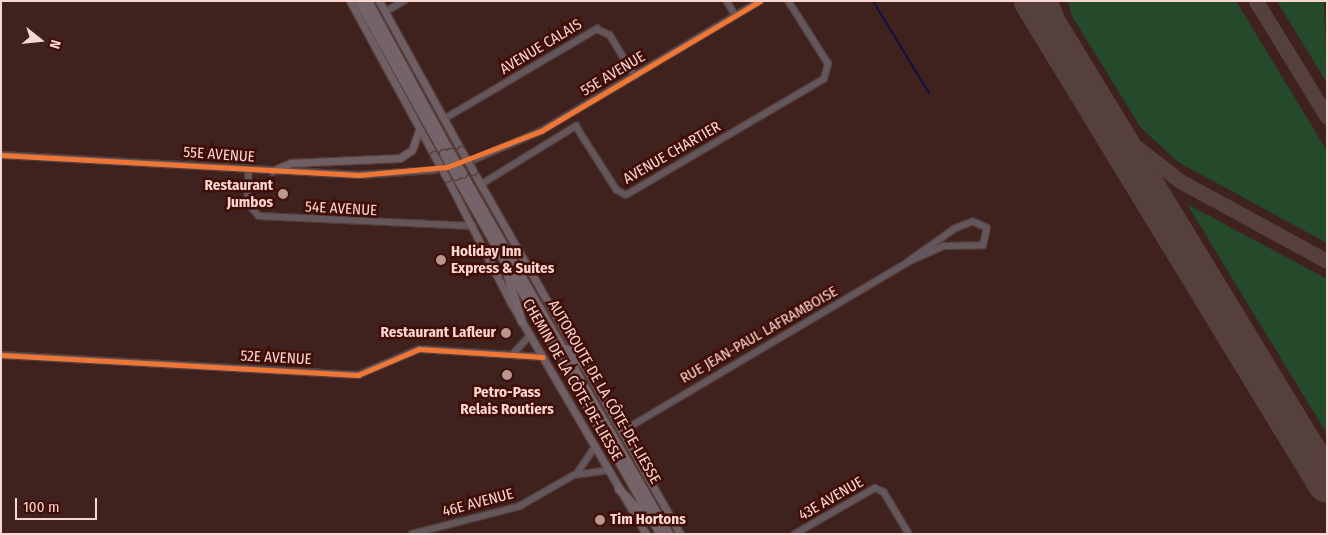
<!DOCTYPE html>
<meta charset="utf-8">
<style>
body{margin:0}
#map{position:relative;width:1328px;height:535px;overflow:hidden;background:#3f221e;font-family:"Fira Sans Condensed",sans-serif}
div>[style]{position:absolute}
[style*='--x']{left:calc(var(--x)*1px);top:calc(var(--y)*1px);width:calc(var(--w)*1px);rotate:calc(var(--a)*1deg)}
.green>*{inset:0;background:#244a2b}
.stream>*{height:2px;margin:-1px;padding:0 1px;transform-origin:1px;border-radius:1px;background:#0f1042}
.taxiway>*{height:15px;margin:-7.5px;padding:0 7.5px;transform-origin:7.5px;border-radius:7.5px;background:#56403e}
.runway>*{height:38px;margin:-19px;padding:0 19px;transform-origin:19px;border-radius:19px;background:#56403e}
.roads{filter:drop-shadow(1px 0 #563e39) drop-shadow(-1px 0 #563e39) drop-shadow(0 1px #563e39) drop-shadow(0 -1px #563e39)}
.minor>*{height:5.5px;margin:-2.75px;padding:0 2.75px;transform-origin:2.75px;border-radius:2.75px;background:#63575d}
.major>*{height:7px;margin:-3.5px;padding:0 3.5px;transform-origin:3.5px;border-radius:3.5px;background:#6f5e64}
.highway>*{height:8px;margin:-4px;padding:0 4px;transform-origin:4px;border-radius:4px;background:#75636a}
.bridges{filter:drop-shadow(1px 0 #563e39) drop-shadow(-1px 0 #563e39) drop-shadow(0 1px #563e39) drop-shadow(0 -1px #563e39)}
.major-bridge>*{height:7px;margin:-3.5px;padding:0 3.5px;transform-origin:3.5px;border-radius:3.5px;background:#6f5e64}
.highway-bridge>*{height:8px;margin:-4px;padding:0 4px;transform-origin:4px;border-radius:4px;background:#75636a}
.cycleway>*{height:5px;margin:-2.5px;padding:0 2.5px;transform-origin:2.5px;border-radius:2.5px;background:#f07635}
.dots>*{width:14px;height:14px;translate:-50% -50%;box-sizing:border-box;border:2px solid #410d07;border-radius:50%}
span{translate:-50% -50%;white-space:nowrap;text-align:center;line-height:1.15;-webkit-text-stroke:5px #410d07;paint-order:stroke}
.street-label{font-size:15px;color:#f9d6cf}
.poi-label{font-size:15px;color:#f9d6cf;font-weight:700}
.right{translate:-100% -50%;text-align:right}
.left{translate:0 -50%;text-align:left}
.frame{position:absolute;inset:0;border:2px solid #f9d6cf;pointer-events:none}
.north{position:absolute;left:15px;top:15px;width:50px;height:50px;-webkit-text-stroke:4px #410d07;paint-order:stroke;rotate:106deg;font-size:14px;font-weight:700;line-height:20px;text-align:center;color:#f9d6cf}
.north::after{content:'';display:block;margin:auto;width:18px;height:22px;background:#f9d6cf;clip-path:polygon(50% 0,100% 100%,50% 72%,0 100%)}
.scale{position:absolute;left:15px;top:498px;width:82px;height:22px;box-sizing:border-box;border:2px solid #f9d6cf;border-top:0;padding-left:6px;font-size:15px;line-height:18px;white-space:nowrap;color:#f9d6cf;-webkit-text-stroke:4px #410d07;paint-order:stroke}
</style>
<div id="map">
<div class="green">
<i style="clip-path:polygon(1068px 1px,1236px 1px,1327px 151px,1327px 243px,1178px 162px,1141px 128px,1072px 16px)"></i>
<i style="clip-path:polygon(1277px 1px,1324px 1px,1327px 83px)"></i>
<i style="clip-path:polygon(1187px 204px,1327px 279px,1327px 434px)"></i>
</div>
<div class="stream">
<i style="--x:873;--y:1;--w:108;--a:58.7"></i>
</div>
<div class="taxiway">
<i style="--x:1050;--y:1;--w:81;--a:68.2"></i>
<i style="--x:1080;--y:76;--w:79;--a:53.7"></i>
<i style="--x:1127;--y:140;--w:67;--a:37.7"></i>
<i style="--x:1180;--y:181;--w:167;--a:28.6"></i>
<i style="--x:1256;--y:1;--w:136;--a:58.5"></i>
<i style="--x:1316;--y:467;--w:18;--a:52"></i>
</div>
<div class="runway">
<i style="--x:1033;--y:1;--w:565;--a:58.67"></i>
</div>
<div class="roads">
<div class="minor">
<i style="--x:727;--y:1;--w:17;--a:59"></i>
<i style="--x:385;--y:12;--w:22;--a:-30"></i>
<i style="--x:444;--y:119;--w:178;--a:-30.5"></i>
<i style="--x:597;--y:29;--w:14;--a:25"></i>
<i style="--x:610;--y:35;--w:48;--a:58.6"></i>
<i style="--x:1;--y:155;--w:359;--a:3.2"></i>
<i style="--x:359;--y:175;--w:76;--a:-3.8"></i>
<i style="--x:473;--y:160;--w:74;--a:-23.1"></i>
<i style="--x:541;--y:131;--w:255;--a:-30.7"></i>
<i style="--x:249;--y:170;--w:34;--a:92"></i>
<i style="--x:248;--y:204;--w:16;--a:47"></i>
<i style="--x:259;--y:216;--w:214;--a:2.7"></i>
<i style="--x:480;--y:185;--w:113;--a:-31.6"></i>
<i style="--x:576;--y:126;--w:76;--a:57.4"></i>
<i style="--x:617;--y:190;--w:10;--a:29"></i>
<i style="--x:626;--y:195;--w:229;--a:-30.4"></i>
<i style="--x:824;--y:79;--w:16;--a:-75"></i>
<i style="--x:828;--y:64;--w:75;--a:-122.4"></i>
<i style="--x:514;--y:353;--w:24;--a:-48"></i>
<i style="--x:1;--y:355;--w:358;--a:3.2"></i>
<i style="--x:358;--y:375;--w:66;--a:-23.1"></i>
<i style="--x:419;--y:349;--w:124;--a:3.7"></i>
<i style="--x:621;--y:432;--w:336;--a:-30.6"></i>
<i style="--x:910;--y:261;--w:37;--a:-24"></i>
<i style="--x:944;--y:246;--w:39;--a:-1"></i>
<i style="--x:983;--y:245;--w:17;--a:-77"></i>
<i style="--x:987;--y:228;--w:15;--a:-157"></i>
<i style="--x:973;--y:222;--w:19;--a:159"></i>
<i style="--x:955;--y:229;--w:55;--a:144.6"></i>
<i style="--x:578;--y:472;--w:30;--a:-56"></i>
<i style="--x:412;--y:534;--w:112;--a:-14.5"></i>
<i style="--x:520;--y:506;--w:62;--a:-29.9"></i>
<i style="--x:574;--y:475;--w:34;--a:-8"></i>
<i style="--x:795;--y:534;--w:92;--a:-29.9"></i>
<i style="--x:875;--y:488;--w:10;--a:24"></i>
<i style="--x:884;--y:492;--w:49;--a:59.2"></i>
</div>
<div class="major">
<i style="--x:350;--y:1;--w:175;--a:61.4"></i>
<i style="--x:379;--y:1;--w:170;--a:61.2"></i>
<i style="--x:272;--y:171;--w:21;--a:-23"></i>
<i style="--x:291;--y:163;--w:109;--a:-2.6"></i>
<i style="--x:400;--y:158;--w:14;--a:-34"></i>
<i style="--x:412;--y:150;--w:21;--a:-71"></i>
<i style="--x:473;--y:171;--w:418;--a:60.3"></i>
<i style="--x:447;--y:178;--w:140;--a:62.9"></i>
<i style="--x:511;--y:303;--w:268;--a:59.7"></i>
</div>
<div class="highway">
<i style="--x:359;--y:1;--w:175;--a:60.9"></i>
<i style="--x:368;--y:1;--w:173;--a:61.4"></i>
<i style="--x:463;--y:174;--w:415;--a:60.2"></i>
<i style="--x:456;--y:176;--w:412;--a:60.3"></i>
<i style="--x:507;--y:273;--w:51;--a:73"></i>
<i style="--x:568;--y:349;--w:33;--a:46"></i>
<i style="--x:619;--y:489;--w:41;--a:47"></i>
</div>
</div>
<div class="bridges">
<div class="major-bridge">
<i style="--x:461;--y:150;--w:24;--a:60"></i>
<i style="--x:434;--y:155;--w:26;--a:61"></i>
</div>
<div class="highway-bridge">
<i style="--x:451;--y:153;--w:24;--a:60"></i>
<i style="--x:444;--y:154;--w:25;--a:61"></i>
</div>
</div>
<div class="cycleway">
<i style="--x:1;--y:155;--w:359;--a:3.2"></i>
<i style="--x:359;--y:175;--w:88;--a:-5.2"></i>
<i style="--x:447;--y:167;--w:101;--a:-21"></i>
<i style="--x:541;--y:131;--w:255;--a:-30.7"></i>
<i style="--x:1;--y:355;--w:358;--a:3.2"></i>
<i style="--x:358;--y:375;--w:66;--a:-23.1"></i>
<i style="--x:419;--y:349;--w:124;--a:3.7"></i>
</div>
<div class="dots">
<i style="left:283px;top:194px;background:#b89791"></i>
<i style="left:441px;top:260px;background:#b89791"></i>
<i style="left:506px;top:333px;background:#b89791"></i>
<i style="left:507px;top:375px;background:#b89791"></i>
<i style="left:600px;top:520px;background:#b89791"></i>
</div>
<div class="street-label">
<span style="left:541px;top:47px;rotate:-31deg">AVENUE CALAIS</span>
<span style="left:613px;top:74px;rotate:-31deg">55E AVENUE</span>
<span style="left:672px;top:153px;rotate:-30deg">AVENUE CHARTIER</span>
<span style="left:219px;top:155px;rotate:4deg">55E AVENUE</span>
<span style="left:341px;top:209px;rotate:3deg">54E AVENUE</span>
<span style="left:759px;top:335px;rotate:-30deg">RUE JEAN-PAUL LAFRAMBOISE</span>
<span style="left:276px;top:358px;rotate:3deg">52E AVENUE</span>
<span style="left:572px;top:380px;rotate:60deg">CHEMIN DE LA CÔTE-DE-LIESSE</span>
<span style="left:604px;top:392px;rotate:60deg">AUTOROUTE DE LA CÔTE-DE-LIESSE</span>
<span style="left:831px;top:499px;rotate:-30deg">43E AVENUE</span>
<span style="left:478px;top:503px;rotate:-15deg">46E AVENUE</span>
</div>
<div class="poi-label">
<span class="right" style="left:273px;top:194px">Restaurant<br>Jumbos</span>
<span class="left" style="left:451px;top:260px">Holiday Inn<br>Express &amp; Suites</span>
<span class="right" style="left:496px;top:333px">Restaurant Lafleur</span>
<span style="left:507px;top:401px">Petro-Pass<br>Relais Routiers</span>
<span class="left" style="left:610px;top:520px">Tim Hortons</span>
</div>
<div class="frame"></div>
<div class="north">N</div>
<div class="scale">100 m</div>
</div>
